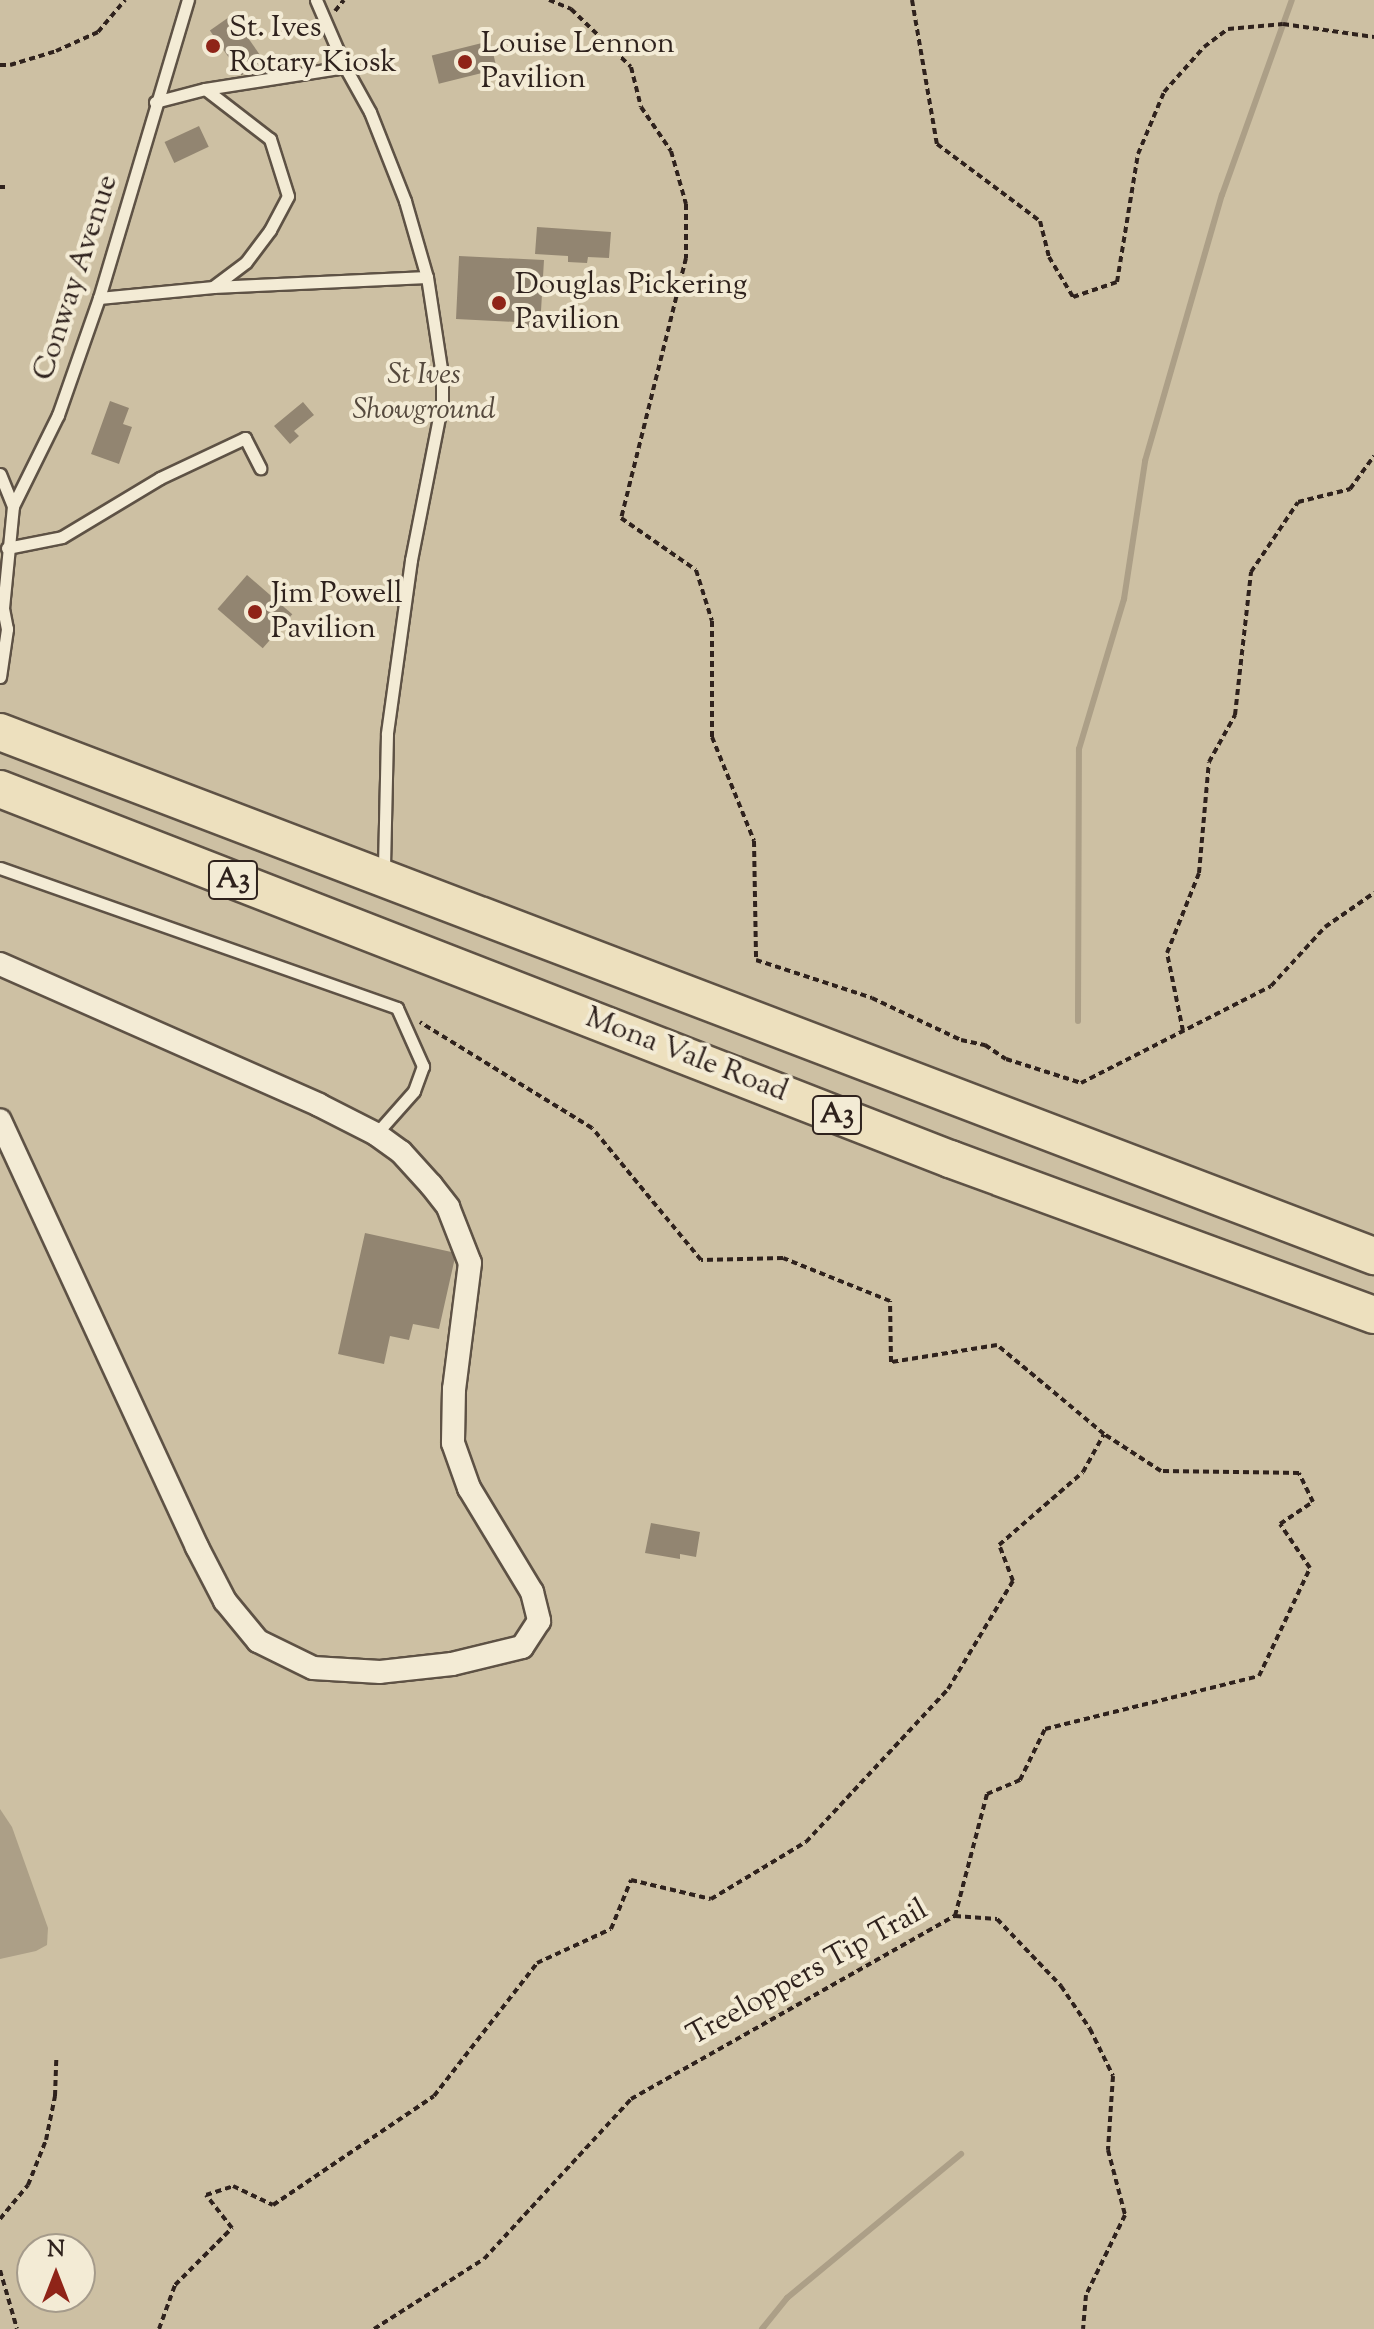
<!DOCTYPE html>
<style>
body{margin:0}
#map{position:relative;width:1374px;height:2329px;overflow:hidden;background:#ede0be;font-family:"Sorts Mill Goudy",serif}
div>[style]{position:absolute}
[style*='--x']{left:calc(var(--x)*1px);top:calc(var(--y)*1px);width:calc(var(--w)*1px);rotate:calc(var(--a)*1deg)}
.green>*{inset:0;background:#cdc0a3}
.water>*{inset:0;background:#ac9f87}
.stream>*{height:6px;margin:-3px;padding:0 3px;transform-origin:3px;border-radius:3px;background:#ac9f87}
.building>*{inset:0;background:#928571;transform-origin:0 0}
.path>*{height:4px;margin-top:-2px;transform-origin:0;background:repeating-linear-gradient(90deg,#2f221d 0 6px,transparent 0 10px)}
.roads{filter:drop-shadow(2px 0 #5e5245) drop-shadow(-2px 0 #5e5245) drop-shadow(0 2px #5e5245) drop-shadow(0 -2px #5e5245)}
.service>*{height:11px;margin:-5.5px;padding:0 5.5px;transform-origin:5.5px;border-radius:5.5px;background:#f3ebd5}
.minor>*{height:22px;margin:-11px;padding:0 11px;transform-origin:11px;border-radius:11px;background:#f3ebd5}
.trunk>*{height:36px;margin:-18px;padding:0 18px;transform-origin:18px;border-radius:18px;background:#ede0be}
.dots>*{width:22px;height:22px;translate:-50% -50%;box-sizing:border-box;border:4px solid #f3ebd5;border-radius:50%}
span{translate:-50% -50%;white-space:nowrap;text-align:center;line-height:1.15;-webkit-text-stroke:8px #f3ebd5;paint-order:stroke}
.shield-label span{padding:2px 6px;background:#f3ebd5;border:2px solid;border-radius:6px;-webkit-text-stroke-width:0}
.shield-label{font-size:28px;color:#2f221d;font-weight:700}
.poi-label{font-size:30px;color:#2f221d}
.left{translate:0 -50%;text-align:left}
.street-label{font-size:30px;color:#2f221d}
.park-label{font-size:30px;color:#564a3e;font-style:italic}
.north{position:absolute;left:16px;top:2233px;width:80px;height:80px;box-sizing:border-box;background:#f3ebd5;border:2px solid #a59b8b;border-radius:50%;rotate:0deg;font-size:22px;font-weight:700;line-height:32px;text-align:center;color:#2f221d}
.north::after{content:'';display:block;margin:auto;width:28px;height:36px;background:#8f2418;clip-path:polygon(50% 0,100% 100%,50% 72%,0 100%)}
</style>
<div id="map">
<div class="green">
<i style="clip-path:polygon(evenodd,0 0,1374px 0,1374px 2329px,0 2329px,0 0,32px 2249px,80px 2249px,80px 2297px,32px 2297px,32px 2249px)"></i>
</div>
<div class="water">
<i style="clip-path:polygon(0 1809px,12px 1827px,48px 1928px,47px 1945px,36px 1951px,0 1959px)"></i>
</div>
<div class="stream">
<i style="--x:1078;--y:1021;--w:272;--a:-89.8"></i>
<i style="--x:1079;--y:749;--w:157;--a:-73.3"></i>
<i style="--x:1124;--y:599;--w:140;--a:-81.3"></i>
<i style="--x:1145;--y:461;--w:277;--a:-73.9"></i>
<i style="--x:1222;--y:195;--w:207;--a:-70.3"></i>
<i style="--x:762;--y:2329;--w:40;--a:-51"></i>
<i style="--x:787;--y:2298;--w:226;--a:-39.6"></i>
</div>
<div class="building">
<i style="left:232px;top:15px;width:55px;height:27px;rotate:55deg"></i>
<i style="left:490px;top:41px;width:29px;height:60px;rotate:76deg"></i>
<i style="left:199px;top:126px;width:23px;height:38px;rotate:65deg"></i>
<i style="clip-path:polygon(537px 227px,611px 232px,609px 258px,588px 257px,587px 263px,568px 262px,568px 256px,535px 254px)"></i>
<i style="clip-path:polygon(459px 256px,544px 260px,540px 328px,516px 327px,516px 322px,456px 319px)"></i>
<i style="clip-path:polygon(110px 401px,129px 408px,123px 424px,132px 427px,119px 464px,91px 454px)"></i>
<i style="clip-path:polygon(303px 402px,314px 415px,294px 431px,299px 436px,290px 444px,274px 426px)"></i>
<i style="left:247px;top:575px;width:60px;height:45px;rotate:41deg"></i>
<i style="clip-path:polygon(365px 1233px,456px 1253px,439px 1329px,413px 1324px,409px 1340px,390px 1336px,384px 1364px,338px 1354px)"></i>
<i style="clip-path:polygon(651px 1523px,700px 1532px,696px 1557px,680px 1554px,680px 1559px,645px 1553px)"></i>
</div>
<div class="path">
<i style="--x:549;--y:0;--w:24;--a:22"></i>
<i style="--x:571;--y:9;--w:83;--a:44"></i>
<i style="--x:631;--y:67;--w:41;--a:76"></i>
<i style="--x:641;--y:107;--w:53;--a:55.7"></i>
<i style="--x:671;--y:151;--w:55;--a:74.2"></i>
<i style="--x:686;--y:204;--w:54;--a:90"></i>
<i style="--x:686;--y:258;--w:268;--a:104"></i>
<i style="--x:621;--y:518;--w:91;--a:34.7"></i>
<i style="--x:696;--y:570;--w:53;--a:72.6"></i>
<i style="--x:712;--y:621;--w:116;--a:90"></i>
<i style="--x:712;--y:737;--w:112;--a:68"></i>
<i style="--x:754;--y:841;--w:119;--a:89"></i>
<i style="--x:756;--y:960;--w:122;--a:18.1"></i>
<i style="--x:872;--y:998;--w:98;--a:25.3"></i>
<i style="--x:961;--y:1040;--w:25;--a:12"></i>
<i style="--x:985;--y:1045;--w:25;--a:34"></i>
<i style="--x:1006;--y:1059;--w:79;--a:17.7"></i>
<i style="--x:1081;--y:1083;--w:213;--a:-27"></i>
<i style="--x:1271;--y:986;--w:80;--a:-47.5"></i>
<i style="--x:1325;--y:927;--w:60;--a:-34.8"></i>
<i style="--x:912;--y:0;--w:146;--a:80.2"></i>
<i style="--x:937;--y:144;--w:129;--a:36.8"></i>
<i style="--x:1040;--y:221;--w:37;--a:76"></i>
<i style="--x:1049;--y:257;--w:47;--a:59"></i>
<i style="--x:1073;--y:297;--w:46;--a:-18.8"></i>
<i style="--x:1117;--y:282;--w:130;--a:-80.7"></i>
<i style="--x:1138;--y:154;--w:67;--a:-67.2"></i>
<i style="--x:1164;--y:92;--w:60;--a:-48.4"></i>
<i style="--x:1204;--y:47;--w:30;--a:-37"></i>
<i style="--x:1228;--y:29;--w:55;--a:-5.2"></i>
<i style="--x:1283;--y:24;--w:92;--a:8.1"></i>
<i style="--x:335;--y:11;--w:14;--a:-51"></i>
<i style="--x:0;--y:65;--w:10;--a:0"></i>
<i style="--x:10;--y:65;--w:48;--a:-16.9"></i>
<i style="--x:56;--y:51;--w:46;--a:-24.3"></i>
<i style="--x:98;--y:32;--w:42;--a:-49.8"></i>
<i style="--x:0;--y:187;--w:5;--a:0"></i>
<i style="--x:1183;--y:1031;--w:80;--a:-101.6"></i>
<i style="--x:1167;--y:953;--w:86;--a:-68.2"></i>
<i style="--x:1199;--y:873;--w:111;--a:-84.9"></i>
<i style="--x:1209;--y:762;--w:54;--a:-61"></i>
<i style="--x:1235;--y:715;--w:144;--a:-83.6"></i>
<i style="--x:1251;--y:572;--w:84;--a:-56.1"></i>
<i style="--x:1298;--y:502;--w:54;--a:-14"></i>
<i style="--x:1350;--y:489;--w:41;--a:-54"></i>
<i style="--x:955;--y:1916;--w:126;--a:-75.3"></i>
<i style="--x:987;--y:1794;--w:36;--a:-23"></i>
<i style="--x:1020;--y:1780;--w:57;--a:-63.9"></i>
<i style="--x:1045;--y:1729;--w:220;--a:-13.9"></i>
<i style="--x:1259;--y:1676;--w:119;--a:-64.7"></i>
<i style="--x:1310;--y:1568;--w:53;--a:-124.3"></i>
<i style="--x:1280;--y:1524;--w:40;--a:-34"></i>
<i style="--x:1313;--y:1502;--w:32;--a:-116"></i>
<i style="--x:1299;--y:1473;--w:138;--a:-179.2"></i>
<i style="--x:1161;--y:1471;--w:68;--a:-147"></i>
<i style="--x:0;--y:2219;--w:44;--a:-50.5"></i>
<i style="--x:28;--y:2185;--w:48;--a:-68.2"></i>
<i style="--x:46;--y:2140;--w:45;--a:-78.4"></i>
<i style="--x:55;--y:2096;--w:37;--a:-88"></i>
<i style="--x:0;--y:2270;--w:61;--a:73.9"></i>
<i style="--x:159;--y:2329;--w:47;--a:-70"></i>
<i style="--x:175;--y:2285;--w:81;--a:-45"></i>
<i style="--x:232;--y:2228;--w:42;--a:-128.2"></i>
<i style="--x:206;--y:2195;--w:28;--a:-18"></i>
<i style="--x:233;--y:2186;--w:44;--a:25.4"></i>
<i style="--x:273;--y:2205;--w:194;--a:-34.1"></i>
<i style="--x:434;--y:2096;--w:168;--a:-52.2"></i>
<i style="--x:537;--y:1963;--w:81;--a:-24.7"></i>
<i style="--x:611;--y:1929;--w:53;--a:-67.8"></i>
<i style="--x:631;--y:1880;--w:82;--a:13.4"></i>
<i style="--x:711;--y:1899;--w:111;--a:-31"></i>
<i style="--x:806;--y:1842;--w:209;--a:-47.1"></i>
<i style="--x:948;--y:1689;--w:126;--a:-59"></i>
<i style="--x:1013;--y:1581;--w:39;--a:-111"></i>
<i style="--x:999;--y:1545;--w:111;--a:-41"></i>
<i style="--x:1083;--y:1472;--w:43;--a:-61.1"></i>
<i style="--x:1104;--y:1434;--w:139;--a:-140.2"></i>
<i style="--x:997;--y:1345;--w:107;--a:170.9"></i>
<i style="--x:891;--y:1362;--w:61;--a:-90.9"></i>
<i style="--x:890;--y:1301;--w:115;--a:-158.1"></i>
<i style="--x:783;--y:1258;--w:82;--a:178.6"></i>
<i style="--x:701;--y:1260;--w:171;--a:-129.5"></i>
<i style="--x:592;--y:1128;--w:202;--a:-148.4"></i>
<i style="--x:374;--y:2329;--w:130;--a:-32.5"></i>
<i style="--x:484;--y:2259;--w:217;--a:-47.4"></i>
<i style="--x:631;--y:2099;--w:372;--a:-29.5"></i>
<i style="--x:955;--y:1916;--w:42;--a:4.1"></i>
<i style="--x:997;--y:1919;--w:93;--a:46.3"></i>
<i style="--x:1061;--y:1986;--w:52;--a:56"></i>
<i style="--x:1090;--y:2029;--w:52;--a:63.9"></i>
<i style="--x:1113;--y:2076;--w:74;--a:93.9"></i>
<i style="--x:1108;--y:2150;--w:67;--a:75.3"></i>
<i style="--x:1125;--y:2215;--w:89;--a:116"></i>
<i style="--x:1086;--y:2295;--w:34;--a:95"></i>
</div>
<div class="roads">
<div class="service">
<i style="--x:316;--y:0;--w:73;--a:66.6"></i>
<i style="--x:345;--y:67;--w:51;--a:60.9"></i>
<i style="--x:370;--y:112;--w:96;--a:68.5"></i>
<i style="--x:405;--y:201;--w:79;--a:73.9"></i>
<i style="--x:427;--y:277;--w:99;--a:81.3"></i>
<i style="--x:442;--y:375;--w:27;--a:90"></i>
<i style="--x:442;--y:402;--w:161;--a:101.1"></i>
<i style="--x:411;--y:560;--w:176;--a:97.9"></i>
<i style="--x:387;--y:734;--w:137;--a:91.3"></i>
<i style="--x:155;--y:102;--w:52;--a:-14.6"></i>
<i style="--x:205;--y:89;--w:142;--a:-8.9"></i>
<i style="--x:213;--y:287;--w:214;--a:-2.7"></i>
<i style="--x:99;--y:298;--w:115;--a:-5.5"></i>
<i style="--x:213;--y:287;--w:41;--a:-37.1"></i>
<i style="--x:246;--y:262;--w:40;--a:-53"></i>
<i style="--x:270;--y:230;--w:38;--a:-62"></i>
<i style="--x:288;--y:196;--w:60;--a:-107.5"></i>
<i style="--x:270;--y:139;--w:82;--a:-142.4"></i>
<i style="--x:0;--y:474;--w:35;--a:68"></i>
<i style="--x:7;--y:548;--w:56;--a:-11.3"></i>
<i style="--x:62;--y:537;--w:114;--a:-31"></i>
<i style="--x:160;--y:478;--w:94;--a:-25.2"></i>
<i style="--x:245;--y:438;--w:34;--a:63"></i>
<i style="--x:0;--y:677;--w:49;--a:-81.7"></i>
<i style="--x:7;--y:629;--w:21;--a:-101"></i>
<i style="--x:3;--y:608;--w:102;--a:-84.4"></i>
<i style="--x:13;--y:506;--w:102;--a:-63.7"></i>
<i style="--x:58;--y:415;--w:124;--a:-70.7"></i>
<i style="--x:99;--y:298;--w:311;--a:-73.4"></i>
<i style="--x:0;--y:868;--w:421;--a:19.4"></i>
<i style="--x:397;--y:1008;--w:64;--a:65.9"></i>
<i style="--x:423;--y:1066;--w:27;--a:110"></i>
<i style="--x:414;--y:1091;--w:57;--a:131.5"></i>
</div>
<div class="minor">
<i style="--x:0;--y:964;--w:349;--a:23.8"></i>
<i style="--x:319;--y:1105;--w:64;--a:27"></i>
<i style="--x:376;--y:1134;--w:31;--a:36"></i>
<i style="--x:401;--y:1152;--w:45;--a:47.7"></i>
<i style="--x:431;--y:1185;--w:28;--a:52"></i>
<i style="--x:448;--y:1207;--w:60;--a:68.6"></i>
<i style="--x:470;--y:1263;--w:127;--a:97.2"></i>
<i style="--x:454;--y:1389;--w:54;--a:91.1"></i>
<i style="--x:453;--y:1443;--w:48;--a:70.4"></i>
<i style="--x:469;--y:1488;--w:122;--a:58.8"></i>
<i style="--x:532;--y:1592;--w:30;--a:76"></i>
<i style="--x:539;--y:1621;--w:31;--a:123"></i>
<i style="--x:522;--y:1647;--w:72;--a:166.3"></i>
<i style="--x:452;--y:1664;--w:72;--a:173.7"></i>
<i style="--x:380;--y:1672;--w:67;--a:-176.6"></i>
<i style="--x:313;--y:1668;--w:61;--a:-153.9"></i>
<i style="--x:258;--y:1641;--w:52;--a:-129.5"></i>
<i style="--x:225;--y:1601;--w:61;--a:-117.4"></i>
<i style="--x:197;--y:1547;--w:470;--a:-114.8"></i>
</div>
<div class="trunk">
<i style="--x:0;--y:732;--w:1471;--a:20.88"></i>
<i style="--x:0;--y:789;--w:1020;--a:21.28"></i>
<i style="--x:950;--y:1159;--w:452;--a:20.2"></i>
</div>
</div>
<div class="dots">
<i style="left:213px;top:46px;background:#8f2418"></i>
<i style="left:465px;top:62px;background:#8f2418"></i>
<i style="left:499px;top:303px;background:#8f2418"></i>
<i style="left:255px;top:612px;background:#8f2418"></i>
</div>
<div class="shield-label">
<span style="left:233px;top:880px">A3</span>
<span style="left:837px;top:1115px">A3</span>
</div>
<div class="poi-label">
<span class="left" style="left:229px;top:46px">St. Ives<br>Rotary Kiosk</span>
<span class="left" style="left:481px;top:62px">Louise Lennon<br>Pavilion</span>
<span class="left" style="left:515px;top:303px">Douglas Pickering<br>Pavilion</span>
<span class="left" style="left:271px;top:612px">Jim Powell<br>Pavilion</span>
</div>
<div class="street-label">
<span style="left:77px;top:278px;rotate:-72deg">Conway Avenue</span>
<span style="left:686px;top:1056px;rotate:21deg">Mona Vale Road</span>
<span style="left:808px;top:1974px;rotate:-29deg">Treeloppers Tip Trail</span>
</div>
<div class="park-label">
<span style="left:424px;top:393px">St Ives<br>Showground</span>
</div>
<div class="north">N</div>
</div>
